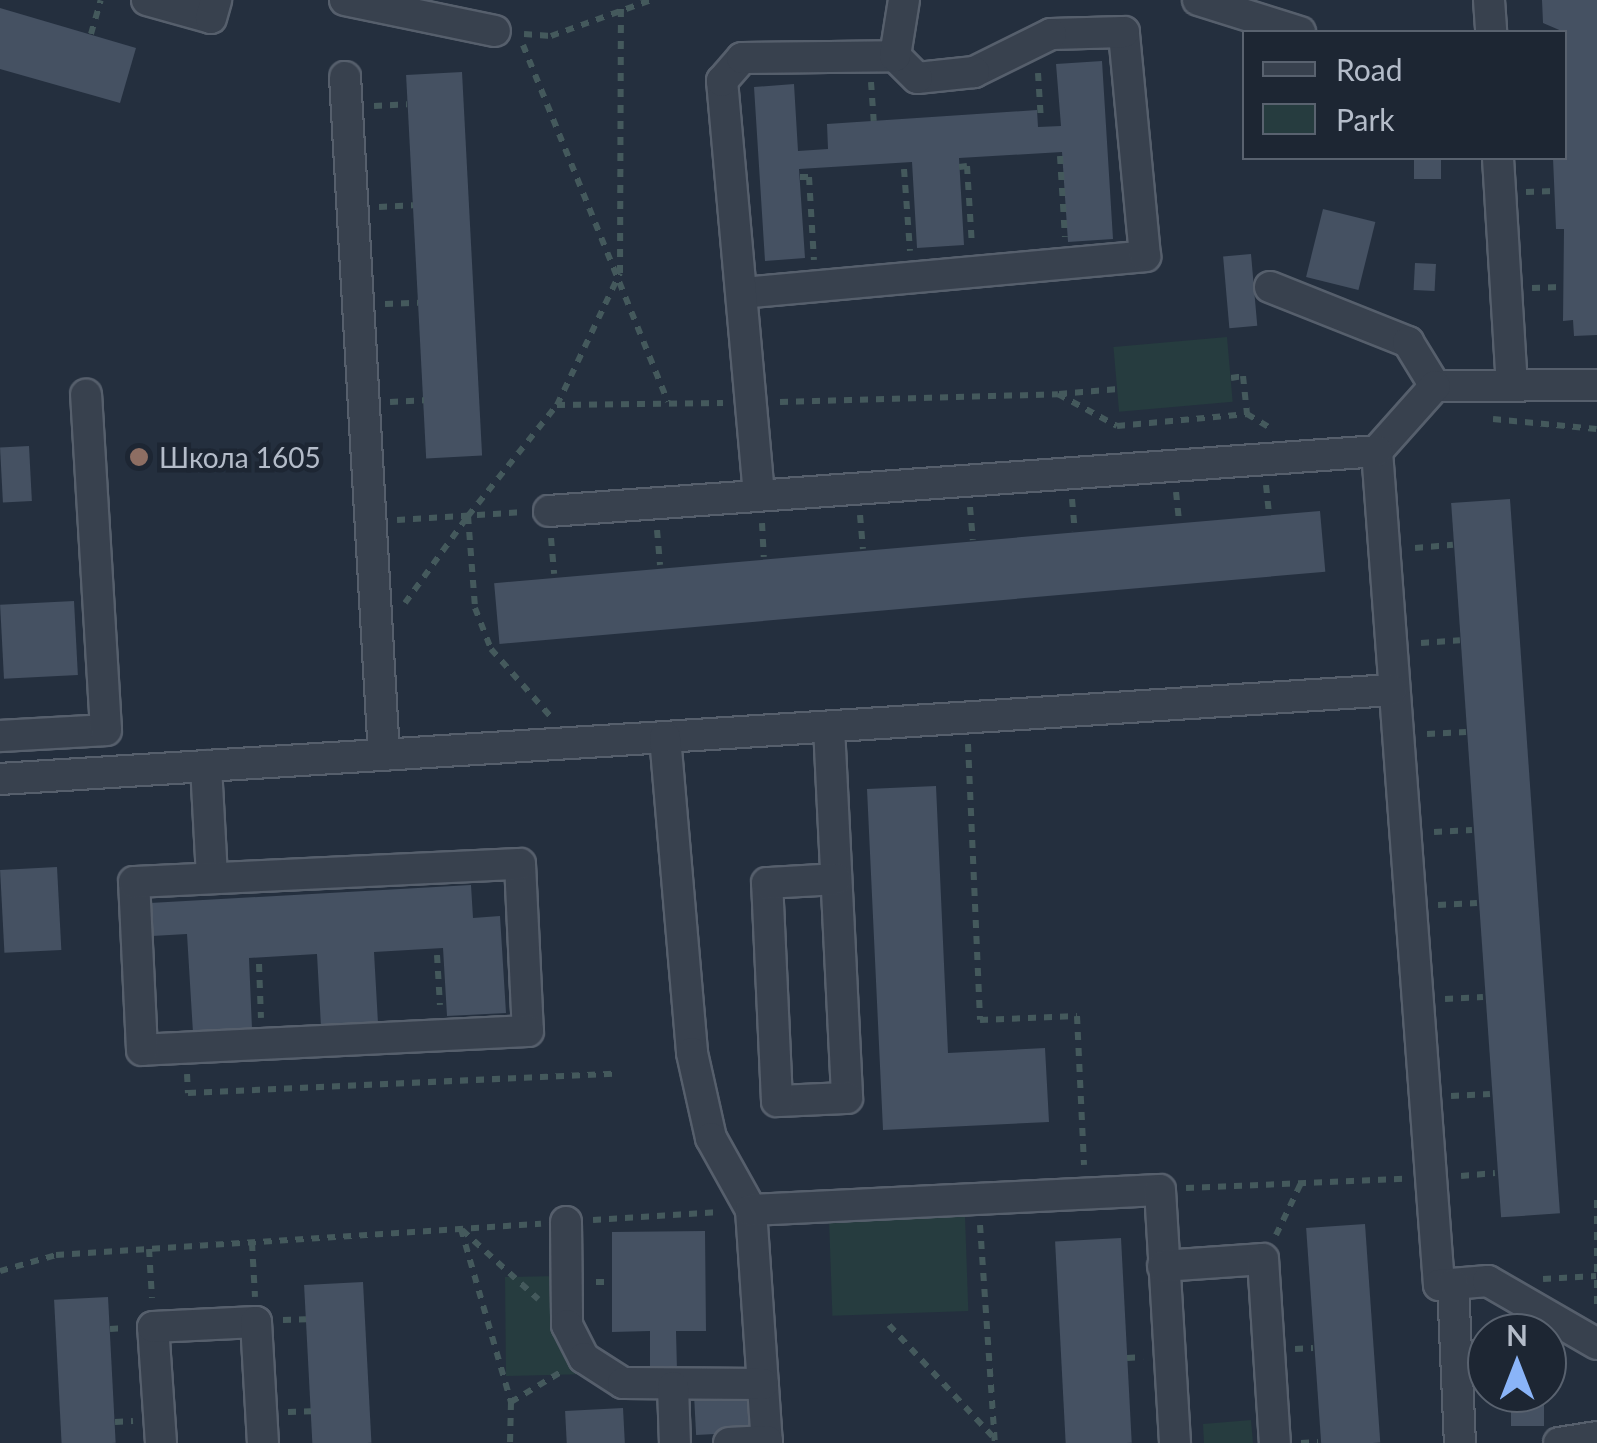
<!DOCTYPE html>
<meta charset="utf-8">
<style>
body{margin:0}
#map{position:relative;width:1597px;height:1443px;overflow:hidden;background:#242f3e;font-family:Lato,sans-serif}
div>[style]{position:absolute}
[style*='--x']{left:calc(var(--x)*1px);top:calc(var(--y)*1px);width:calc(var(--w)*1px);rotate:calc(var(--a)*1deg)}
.green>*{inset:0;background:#263c3f;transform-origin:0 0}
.building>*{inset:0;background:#455162;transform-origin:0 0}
.path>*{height:6px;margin-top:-3px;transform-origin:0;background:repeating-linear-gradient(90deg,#44595c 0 8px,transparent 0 16px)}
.roads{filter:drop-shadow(2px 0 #565f6c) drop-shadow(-2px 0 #565f6c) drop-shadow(0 2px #565f6c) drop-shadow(0 -2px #565f6c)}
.minor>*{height:30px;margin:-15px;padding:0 15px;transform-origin:15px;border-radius:15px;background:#38414e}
.dots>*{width:28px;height:28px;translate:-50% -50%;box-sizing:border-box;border:5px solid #1d2633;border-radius:50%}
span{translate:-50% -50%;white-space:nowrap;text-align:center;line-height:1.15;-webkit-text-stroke:9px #1d2633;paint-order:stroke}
.poi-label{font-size:28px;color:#b4bcc9}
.left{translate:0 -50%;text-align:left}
.legend{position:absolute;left:1242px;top:30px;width:325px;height:130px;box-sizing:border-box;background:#1d2633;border:2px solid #59626f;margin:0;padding:12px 18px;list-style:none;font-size:30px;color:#b4bcc9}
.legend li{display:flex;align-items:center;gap:20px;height:50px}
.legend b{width:50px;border:2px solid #59626f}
.north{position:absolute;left:1467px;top:1313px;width:100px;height:100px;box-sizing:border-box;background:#1d2633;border:2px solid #59626f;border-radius:50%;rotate:0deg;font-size:28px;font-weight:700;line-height:40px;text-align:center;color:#b4bcc9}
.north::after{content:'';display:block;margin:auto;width:35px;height:45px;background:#8ab4f8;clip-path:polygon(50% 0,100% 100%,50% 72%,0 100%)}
</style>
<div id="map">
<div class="green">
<i style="left:1227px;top:337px;width:65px;height:114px;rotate:85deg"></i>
<i style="left:965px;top:1216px;width:95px;height:136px;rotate:88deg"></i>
<i style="clip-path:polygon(559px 1276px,590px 1374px,506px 1376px,505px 1277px)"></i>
<i style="clip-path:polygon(1251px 1420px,1253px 1443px,1204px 1443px,1203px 1424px)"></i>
</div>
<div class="building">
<i style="clip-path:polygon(1542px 0,1597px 0,1597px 335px,1574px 336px,1573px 320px,1563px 321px,1564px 229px,1556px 229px,1553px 158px,1564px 158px,1564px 32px,1543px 23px)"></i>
<i style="clip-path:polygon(0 8px,136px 48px,120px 103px,0 69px)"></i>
<i style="clip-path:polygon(1102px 61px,1113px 239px,1068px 242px,1062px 152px,959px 158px,964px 245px,917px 248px,912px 162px,799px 169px,805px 258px,765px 261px,754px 87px,794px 84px,798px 151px,828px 149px,827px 124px,1037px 110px,1038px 127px,1061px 126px,1056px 64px)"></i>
<i style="left:462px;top:72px;width:384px;height:56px;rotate:87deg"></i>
<i style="left:1414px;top:158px;width:27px;height:21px"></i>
<i style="left:1323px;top:209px;width:54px;height:70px;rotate:14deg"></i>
<i style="left:1251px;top:254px;width:72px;height:28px;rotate:85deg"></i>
<i style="left:1415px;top:263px;width:21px;height:27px;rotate:3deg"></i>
<i style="left:29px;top:446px;width:55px;height:29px;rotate:87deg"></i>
<i style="left:1510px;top:499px;width:716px;height:59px;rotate:86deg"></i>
<i style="left:1320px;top:511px;width:61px;height:829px;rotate:85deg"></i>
<i style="left:74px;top:601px;width:74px;height:74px;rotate:87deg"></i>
<i style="clip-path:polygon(936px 786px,948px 1053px,1045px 1048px,1049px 1122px,883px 1130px,867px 789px)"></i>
<i style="left:57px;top:867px;width:83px;height:57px;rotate:87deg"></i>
<i style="clip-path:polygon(471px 885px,473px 918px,500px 916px,506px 1013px,447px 1016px,443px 948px,374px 952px,378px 1023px,321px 1027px,317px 954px,249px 958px,252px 1029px,193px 1033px,187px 934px,152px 936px,150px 903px)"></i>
<i style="left:1365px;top:1224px;width:219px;height:59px;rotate:86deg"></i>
<i style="clip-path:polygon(705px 1231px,706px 1331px,676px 1331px,677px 1371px,650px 1371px,650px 1331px,612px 1332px,612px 1232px)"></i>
<i style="left:1121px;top:1238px;width:205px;height:66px;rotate:87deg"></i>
<i style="left:363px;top:1282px;width:161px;height:59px;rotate:87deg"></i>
<i style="left:108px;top:1297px;width:146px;height:54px;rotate:87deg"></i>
<i style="clip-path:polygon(1541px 1324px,1542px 1333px,1508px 1333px,1508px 1326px)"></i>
<i style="left:750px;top:1393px;width:39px;height:56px;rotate:87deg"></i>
<i style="left:1511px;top:1393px;width:33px;height:33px"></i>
<i style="left:623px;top:1408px;width:35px;height:58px;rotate:87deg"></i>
</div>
<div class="path">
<i style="--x:91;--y:34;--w:35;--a:-74"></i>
<i style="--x:524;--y:34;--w:27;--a:4"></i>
<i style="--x:551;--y:36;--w:106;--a:-19.8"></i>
<i style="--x:523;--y:45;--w:385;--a:67.9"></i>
<i style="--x:1038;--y:73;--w:48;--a:86.4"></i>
<i style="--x:871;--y:82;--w:39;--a:86"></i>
<i style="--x:374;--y:106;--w:33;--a:-3"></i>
<i style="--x:1060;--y:156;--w:81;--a:86.5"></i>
<i style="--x:959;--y:167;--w:8;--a:-7"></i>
<i style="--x:967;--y:166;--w:79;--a:86.4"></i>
<i style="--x:904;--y:169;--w:82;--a:85.8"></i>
<i style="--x:800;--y:177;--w:9;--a:0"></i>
<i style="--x:809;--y:177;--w:83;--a:86.6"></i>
<i style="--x:1526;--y:192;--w:28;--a:-2"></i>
<i style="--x:379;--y:207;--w:34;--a:-3"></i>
<i style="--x:1532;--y:288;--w:29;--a:-2"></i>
<i style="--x:385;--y:304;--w:33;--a:-2"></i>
<i style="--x:1231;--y:378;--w:12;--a:-9"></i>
<i style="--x:1243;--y:376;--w:38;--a:84"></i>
<i style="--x:1059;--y:394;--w:59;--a:-4.8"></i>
<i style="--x:390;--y:402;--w:34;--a:-3"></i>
<i style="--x:780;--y:402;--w:278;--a:-1.6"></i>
<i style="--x:1058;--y:394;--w:67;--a:28.5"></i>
<i style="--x:1117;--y:426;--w:131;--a:-5.3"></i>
<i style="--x:1247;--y:414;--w:27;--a:31"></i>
<i style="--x:557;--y:405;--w:146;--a:-64.5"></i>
<i style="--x:620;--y:273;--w:265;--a:-89.8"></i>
<i style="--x:1493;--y:419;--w:104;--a:5.5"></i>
<i style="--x:1266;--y:485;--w:30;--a:84"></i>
<i style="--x:1176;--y:492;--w:31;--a:84"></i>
<i style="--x:1072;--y:499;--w:32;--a:85"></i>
<i style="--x:970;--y:507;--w:33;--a:85"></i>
<i style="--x:860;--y:515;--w:34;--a:85"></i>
<i style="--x:468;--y:516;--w:142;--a:-51.3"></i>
<i style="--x:557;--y:405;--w:166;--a:-0.7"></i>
<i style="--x:397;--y:520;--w:127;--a:-3.6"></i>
<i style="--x:762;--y:523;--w:34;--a:87"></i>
<i style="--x:657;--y:530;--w:35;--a:85"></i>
<i style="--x:551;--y:538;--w:36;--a:85"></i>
<i style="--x:1415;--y:548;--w:38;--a:-5"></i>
<i style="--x:405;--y:603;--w:107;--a:-54.1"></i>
<i style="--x:468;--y:516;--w:92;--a:85.6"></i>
<i style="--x:475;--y:608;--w:44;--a:68.7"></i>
<i style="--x:491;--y:649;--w:89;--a:48.6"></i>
<i style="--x:1421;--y:643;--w:39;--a:-4"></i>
<i style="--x:1427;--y:734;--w:39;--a:-3"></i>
<i style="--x:968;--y:744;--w:276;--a:87.5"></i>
<i style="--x:980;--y:1020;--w:97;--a:-2.4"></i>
<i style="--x:1077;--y:1016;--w:149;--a:87.3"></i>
<i style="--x:1434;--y:832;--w:38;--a:-3"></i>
<i style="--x:1438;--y:905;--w:39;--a:-3"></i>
<i style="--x:437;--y:955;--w:50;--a:86.6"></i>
<i style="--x:259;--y:964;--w:54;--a:87.9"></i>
<i style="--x:1445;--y:999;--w:38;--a:-3"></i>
<i style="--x:187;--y:1074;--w:19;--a:87"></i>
<i style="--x:188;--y:1093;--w:426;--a:-2.6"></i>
<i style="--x:1451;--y:1096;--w:39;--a:-3"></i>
<i style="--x:1461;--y:1176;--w:34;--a:-5"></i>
<i style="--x:1186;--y:1188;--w:218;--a:-2.4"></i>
<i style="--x:1597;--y:1200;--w:108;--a:90"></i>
<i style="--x:593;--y:1220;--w:127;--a:-3.6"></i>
<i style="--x:980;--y:1225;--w:219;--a:86.1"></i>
<i style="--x:461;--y:1229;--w:180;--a:73.9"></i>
<i style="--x:511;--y:1402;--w:41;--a:91.4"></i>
<i style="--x:462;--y:1230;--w:103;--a:42.2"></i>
<i style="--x:1276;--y:1235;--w:58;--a:-64.3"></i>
<i style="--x:252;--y:1243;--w:54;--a:86.8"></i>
<i style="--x:149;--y:1249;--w:49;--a:86.5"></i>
<i style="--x:0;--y:1271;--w:58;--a:-15.9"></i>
<i style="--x:56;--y:1255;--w:486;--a:-3.7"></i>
<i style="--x:1543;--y:1279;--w:53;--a:-3.2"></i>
<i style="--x:596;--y:1282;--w:16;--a:0"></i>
<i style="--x:283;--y:1320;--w:23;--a:-2"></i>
<i style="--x:889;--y:1325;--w:154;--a:47.1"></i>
<i style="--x:110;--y:1329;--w:15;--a:-4"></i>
<i style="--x:1295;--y:1349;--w:18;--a:-3"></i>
<i style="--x:1127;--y:1358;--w:16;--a:-4"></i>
<i style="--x:511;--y:1402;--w:58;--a:-31"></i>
<i style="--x:288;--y:1412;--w:23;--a:-2"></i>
<i style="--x:115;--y:1422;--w:18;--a:-3"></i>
<i style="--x:1301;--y:1443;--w:17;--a:-3"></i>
</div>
<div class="roads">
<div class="minor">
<i style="--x:147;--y:0;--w:66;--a:15.7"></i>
<i style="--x:211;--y:18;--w:19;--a:-74"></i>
<i style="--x:345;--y:0;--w:153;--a:11.7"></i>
<i style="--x:1198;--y:0;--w:107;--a:17.4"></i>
<i style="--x:1489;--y:0;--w:32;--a:86"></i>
<i style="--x:345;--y:77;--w:679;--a:86.71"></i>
<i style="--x:1498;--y:158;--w:228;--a:86.5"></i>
<i style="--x:1270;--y:287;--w:149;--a:21.7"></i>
<i style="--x:1408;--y:342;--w:52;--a:58.5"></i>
<i style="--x:742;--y:293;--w:405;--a:-5.2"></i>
<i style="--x:1145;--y:256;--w:225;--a:-95.4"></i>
<i style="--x:1124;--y:32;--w:73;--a:178.4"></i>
<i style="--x:1051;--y:34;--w:86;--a:153.7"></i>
<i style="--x:974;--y:72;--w:57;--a:174"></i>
<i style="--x:917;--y:78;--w:31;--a:-135"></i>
<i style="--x:1597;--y:385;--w:162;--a:179.6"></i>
<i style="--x:1435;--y:386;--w:87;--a:131.7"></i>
<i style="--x:1377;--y:451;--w:836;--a:85.75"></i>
<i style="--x:1439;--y:1285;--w:49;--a:-4.7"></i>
<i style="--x:1488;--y:1281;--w:126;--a:30"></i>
<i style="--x:759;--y:495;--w:416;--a:-95.1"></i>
<i style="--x:722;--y:81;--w:30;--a:-49"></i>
<i style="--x:742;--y:58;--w:153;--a:-0.7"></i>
<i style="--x:895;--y:56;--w:57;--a:-80.9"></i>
<i style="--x:549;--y:511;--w:830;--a:-4.14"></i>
<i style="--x:829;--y:727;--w:371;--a:87.2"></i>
<i style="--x:847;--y:1098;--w:70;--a:177.5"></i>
<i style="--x:777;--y:1101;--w:218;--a:-92.6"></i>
<i style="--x:767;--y:883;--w:69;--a:-3.3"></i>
<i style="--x:0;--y:736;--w:106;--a:-3.2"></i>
<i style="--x:106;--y:730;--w:336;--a:-93.4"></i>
<i style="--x:665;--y:737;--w:728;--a:-3.7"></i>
<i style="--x:206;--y:766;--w:112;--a:86.9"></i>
<i style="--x:0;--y:779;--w:666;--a:-3.61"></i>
<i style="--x:665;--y:737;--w:317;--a:85.1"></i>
<i style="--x:692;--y:1053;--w:87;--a:77.4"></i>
<i style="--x:711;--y:1138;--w:82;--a:60.9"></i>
<i style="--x:751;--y:1210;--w:234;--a:86.1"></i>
<i style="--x:520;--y:864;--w:167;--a:87.3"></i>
<i style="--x:528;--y:1031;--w:386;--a:177.2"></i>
<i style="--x:142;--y:1050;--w:168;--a:-92.7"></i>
<i style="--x:134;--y:882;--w:386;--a:-2.7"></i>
<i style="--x:751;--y:1210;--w:409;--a:-2.8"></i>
<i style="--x:1160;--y:1190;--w:253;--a:86.6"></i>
<i style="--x:566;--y:1222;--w:103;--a:89.4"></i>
<i style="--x:567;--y:1325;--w:37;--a:63"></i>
<i style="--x:584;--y:1358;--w:46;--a:32.7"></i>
<i style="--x:623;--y:1383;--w:140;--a:0.4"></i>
<i style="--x:1163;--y:1266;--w:100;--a:-4"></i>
<i style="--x:1263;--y:1259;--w:184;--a:86.3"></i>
<i style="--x:1453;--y:1284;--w:159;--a:87.5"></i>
<i style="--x:673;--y:1387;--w:56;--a:88"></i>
<i style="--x:161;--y:1443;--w:116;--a:-93.9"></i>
<i style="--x:153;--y:1327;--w:103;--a:-2.8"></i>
<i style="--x:256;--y:1322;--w:121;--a:86.7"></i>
<i style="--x:729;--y:1443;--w:38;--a:-3"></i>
<i style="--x:1559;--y:1443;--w:38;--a:-9"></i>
</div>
</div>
<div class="dots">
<i style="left:139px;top:457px;background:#8d6e63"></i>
</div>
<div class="poi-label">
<span class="left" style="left:159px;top:457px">Школа 1605</span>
</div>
<ul class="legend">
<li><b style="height:12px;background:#38414e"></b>Road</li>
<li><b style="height:28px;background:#263c3f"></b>Park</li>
</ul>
<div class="north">N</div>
</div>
